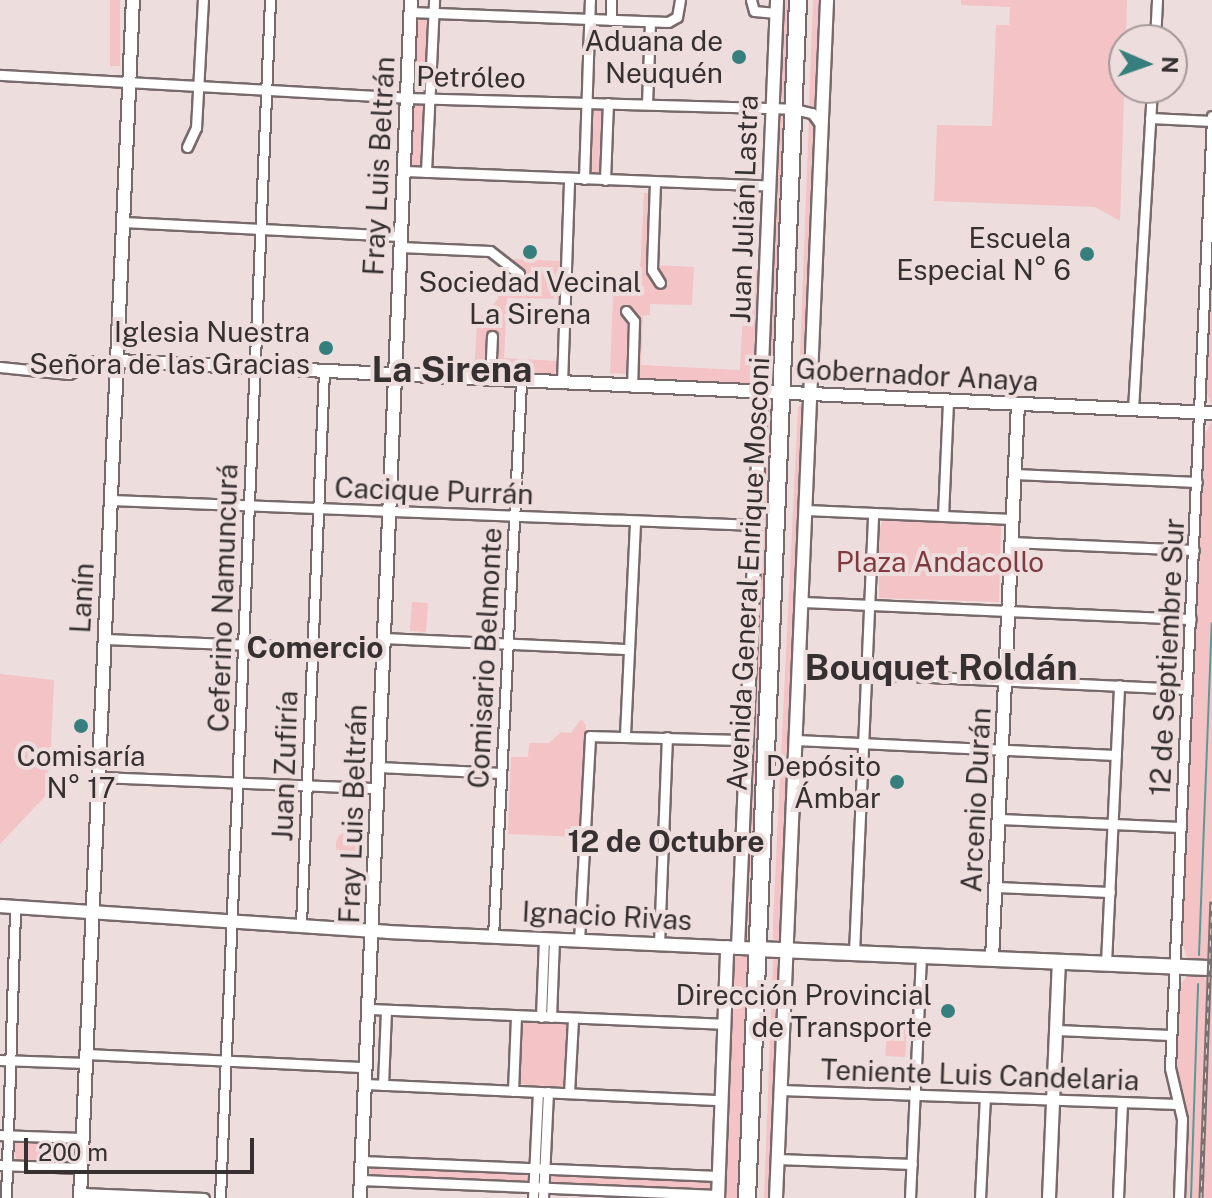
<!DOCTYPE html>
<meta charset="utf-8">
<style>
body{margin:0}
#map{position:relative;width:1212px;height:1198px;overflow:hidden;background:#edd;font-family:"Public Sans",sans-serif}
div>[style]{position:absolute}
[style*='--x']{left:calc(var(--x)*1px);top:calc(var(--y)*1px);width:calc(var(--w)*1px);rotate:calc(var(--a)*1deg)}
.green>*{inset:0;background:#f3c3c5;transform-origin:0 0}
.round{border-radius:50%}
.stream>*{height:2px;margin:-1px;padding:0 1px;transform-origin:1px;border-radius:1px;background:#599a98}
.roads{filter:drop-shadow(2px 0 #78696a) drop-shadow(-2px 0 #78696a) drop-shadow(0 2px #78696a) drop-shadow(0 -2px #78696a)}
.street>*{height:9px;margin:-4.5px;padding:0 4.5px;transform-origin:4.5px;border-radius:4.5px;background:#fff}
.secondary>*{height:12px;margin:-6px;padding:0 6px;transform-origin:6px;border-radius:6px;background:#fff}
.primary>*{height:14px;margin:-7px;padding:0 7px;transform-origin:7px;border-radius:7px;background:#fff}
.highway>*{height:16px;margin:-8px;padding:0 8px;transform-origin:8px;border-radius:8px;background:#fff}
.rail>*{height:5px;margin-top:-2.5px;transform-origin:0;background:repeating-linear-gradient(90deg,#edd 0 6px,#7a7070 0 12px);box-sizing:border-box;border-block:2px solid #7a7070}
.dots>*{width:22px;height:22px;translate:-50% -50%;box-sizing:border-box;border:4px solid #edd;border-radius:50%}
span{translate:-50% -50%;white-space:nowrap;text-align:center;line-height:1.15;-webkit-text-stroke:8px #edd;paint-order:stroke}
.poi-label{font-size:28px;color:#363030}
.right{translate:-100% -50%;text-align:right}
.street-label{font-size:28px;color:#363030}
.park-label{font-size:28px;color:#803a40}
.neighbourhood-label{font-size:30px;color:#363030;font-weight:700}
.district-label{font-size:36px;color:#363030;font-weight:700}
.north{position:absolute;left:1108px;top:24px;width:80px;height:80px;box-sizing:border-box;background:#edd;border:2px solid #a49898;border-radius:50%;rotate:92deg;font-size:22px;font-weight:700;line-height:32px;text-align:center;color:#363030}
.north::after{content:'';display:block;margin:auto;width:28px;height:36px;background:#377f7e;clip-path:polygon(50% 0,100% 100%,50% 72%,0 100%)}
.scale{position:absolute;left:24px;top:1138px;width:230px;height:36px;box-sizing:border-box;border:4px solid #363030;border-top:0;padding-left:10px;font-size:24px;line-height:28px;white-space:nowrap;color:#363030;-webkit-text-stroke:6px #edd;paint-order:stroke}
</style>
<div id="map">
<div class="green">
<i style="left:110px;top:0;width:10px;height:66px"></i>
<i style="left:782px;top:0;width:9px;height:103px"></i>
<i style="clip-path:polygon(813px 0,822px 0,817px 113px,809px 105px)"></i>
<i style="clip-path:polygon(961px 0,1127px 0,1120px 221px,1095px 207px,934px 201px,937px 125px,992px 126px,996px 25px,1009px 25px,1010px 7px,961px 5px)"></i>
<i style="clip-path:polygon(423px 16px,430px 23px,427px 86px,418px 90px,413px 83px,416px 23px)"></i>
<i style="clip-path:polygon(419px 102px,426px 107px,422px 165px,415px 167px,410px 162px,412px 109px)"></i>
<i style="clip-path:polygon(598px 108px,604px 114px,601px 172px,595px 175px,588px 169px,589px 113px)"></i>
<i style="clip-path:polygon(776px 116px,786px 116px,771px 384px,766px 380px)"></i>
<i style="clip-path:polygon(809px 117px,816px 121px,805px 378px,799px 382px)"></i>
<i style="clip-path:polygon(644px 193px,660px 194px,657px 265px,694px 267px,692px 305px,650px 304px,650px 315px,643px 316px,641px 365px,740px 370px,745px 269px,761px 270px,754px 384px,640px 381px,640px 375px,610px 373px,613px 295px,639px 292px)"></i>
<i style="clip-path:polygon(1212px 251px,1212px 406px,1206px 391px)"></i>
<i style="clip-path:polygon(511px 259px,563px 261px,562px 299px,507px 298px,504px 358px,559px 361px,554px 377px,474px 374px,477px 322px,498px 299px,499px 265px)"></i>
<i style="clip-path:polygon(771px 402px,775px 404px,748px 939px,742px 937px,766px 405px)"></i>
<i style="clip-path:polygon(803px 403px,782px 937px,778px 941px,773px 938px,773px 921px,798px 407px)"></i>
<i style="clip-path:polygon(1212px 420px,1212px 960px,1187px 958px,1180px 935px,1203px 438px)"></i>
<i style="clip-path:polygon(883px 520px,1001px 526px,999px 602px,879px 598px,879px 530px)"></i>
<i style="left:412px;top:602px;width:16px;height:29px;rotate:4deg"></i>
<i style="clip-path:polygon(0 674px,54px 680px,49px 792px,0 844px)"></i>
<i style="clip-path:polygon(581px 719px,586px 725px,578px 837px,508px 834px,511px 757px,528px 757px,529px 743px,549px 743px,561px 732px,571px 733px)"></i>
<i class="round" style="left:336px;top:831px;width:28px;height:28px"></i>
<i style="clip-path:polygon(737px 955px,751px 957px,740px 1198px,723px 1198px,732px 959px)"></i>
<i style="clip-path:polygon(779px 956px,773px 1198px,764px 1198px,773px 960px)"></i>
<i style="clip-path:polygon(1189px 973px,1212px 976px,1212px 1198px,1183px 1198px,1186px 1114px,1174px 1073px,1178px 988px)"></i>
<i style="clip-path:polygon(527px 1021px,567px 1024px,563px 1087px,519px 1084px,519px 1028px)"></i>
<i style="left:887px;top:1024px;width:20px;height:32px;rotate:3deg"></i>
<i style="clip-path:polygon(21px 1140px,68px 1142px,76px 1156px,68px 1164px,17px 1161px,12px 1146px)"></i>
<i style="clip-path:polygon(375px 1165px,524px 1172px,531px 1178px,528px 1183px,372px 1177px,369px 1171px)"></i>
<i style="clip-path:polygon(553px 1173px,708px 1180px,714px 1186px,709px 1191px,553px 1185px,548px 1178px)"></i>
</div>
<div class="stream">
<i style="--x:1199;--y:955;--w:332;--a:-87.8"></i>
<i style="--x:1191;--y:1198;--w:214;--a:-88.1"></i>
</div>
<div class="roads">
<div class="street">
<i style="--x:751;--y:0;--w:11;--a:75"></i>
<i style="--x:754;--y:11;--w:22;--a:5"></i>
<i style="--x:410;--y:12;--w:258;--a:2.2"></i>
<i style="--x:668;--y:22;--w:10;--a:-29"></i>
<i style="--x:677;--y:17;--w:17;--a:-80"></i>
<i style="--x:611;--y:20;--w:20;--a:-90"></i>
<i style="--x:1155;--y:40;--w:40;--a:-87.1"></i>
<i style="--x:0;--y:75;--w:408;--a:3.2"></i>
<i style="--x:407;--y:98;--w:387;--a:1.6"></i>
<i style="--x:794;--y:109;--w:18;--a:13"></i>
<i style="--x:812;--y:113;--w:14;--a:54"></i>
<i style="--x:647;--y:104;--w:82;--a:-87.9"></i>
<i style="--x:1150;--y:118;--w:62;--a:2.8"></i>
<i style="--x:187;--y:147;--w:21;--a:-65"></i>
<i style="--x:196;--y:128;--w:128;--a:-86.9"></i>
<i style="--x:403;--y:171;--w:366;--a:2.3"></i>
<i style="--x:426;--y:172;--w:172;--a:-87.3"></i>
<i style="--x:584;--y:179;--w:179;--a:-88.1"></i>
<i style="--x:605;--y:180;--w:77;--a:-87.8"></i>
<i style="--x:655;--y:182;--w:88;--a:92"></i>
<i style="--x:652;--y:270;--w:15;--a:58"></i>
<i style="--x:123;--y:222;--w:277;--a:2.9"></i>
<i style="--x:400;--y:247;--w:90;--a:2.5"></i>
<i style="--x:490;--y:251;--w:37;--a:38"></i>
<i style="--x:626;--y:311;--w:13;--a:51"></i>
<i style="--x:634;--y:321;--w:66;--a:91.7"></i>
<i style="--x:0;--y:367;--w:69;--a:5.8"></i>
<i style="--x:69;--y:374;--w:28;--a:-27"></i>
<i style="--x:94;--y:361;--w:23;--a:0"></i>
<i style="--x:490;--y:380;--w:44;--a:-87.4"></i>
<i style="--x:562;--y:383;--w:205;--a:-88"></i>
<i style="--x:1133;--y:409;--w:322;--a:-86.6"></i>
<i style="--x:1014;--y:474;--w:183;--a:2.5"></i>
<i style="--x:111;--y:500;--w:645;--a:2.22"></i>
<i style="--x:806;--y:510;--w:206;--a:2.5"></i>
<i style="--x:943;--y:516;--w:116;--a:-87.5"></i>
<i style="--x:1011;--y:542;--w:183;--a:2.5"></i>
<i style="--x:802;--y:602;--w:389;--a:2.5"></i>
<i style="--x:383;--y:638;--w:246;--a:2.6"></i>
<i style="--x:105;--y:639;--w:278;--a:2.3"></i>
<i style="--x:866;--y:674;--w:321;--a:2.7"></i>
<i style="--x:625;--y:735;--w:214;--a:-87.3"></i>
<i style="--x:795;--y:740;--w:321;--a:2.7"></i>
<i style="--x:379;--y:767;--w:122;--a:2.8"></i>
<i style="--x:99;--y:777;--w:279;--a:2.3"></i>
<i style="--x:999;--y:819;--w:182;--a:2.5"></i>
<i style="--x:996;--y:887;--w:114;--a:2.5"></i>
<i style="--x:301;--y:924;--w:553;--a:-87.62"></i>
<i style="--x:493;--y:937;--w:556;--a:-87.11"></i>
<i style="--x:579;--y:941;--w:205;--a:-86.9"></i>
<i style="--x:590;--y:736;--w:157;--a:1.5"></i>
<i style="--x:659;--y:944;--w:207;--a:-87.8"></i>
<i style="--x:854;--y:953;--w:440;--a:-87.5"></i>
<i style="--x:1106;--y:963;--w:278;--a:-87.3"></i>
<i style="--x:369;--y:1009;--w:355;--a:2.4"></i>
<i style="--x:541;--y:1017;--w:78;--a:-87.8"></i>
<i style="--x:551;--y:1017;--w:77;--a:-87.8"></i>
<i style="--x:1056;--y:1030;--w:115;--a:2.5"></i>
<i style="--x:86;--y:1054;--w:280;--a:2.7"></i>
<i style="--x:0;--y:1060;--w:86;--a:2"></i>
<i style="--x:365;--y:1084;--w:356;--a:2.6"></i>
<i style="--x:383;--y:1085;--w:75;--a:-87.7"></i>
<i style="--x:780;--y:1090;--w:398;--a:2"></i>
<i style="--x:513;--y:1091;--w:75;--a:-87.7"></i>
<i style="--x:569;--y:1093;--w:75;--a:-86.9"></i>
<i style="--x:0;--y:1135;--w:83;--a:2.1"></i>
<i style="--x:777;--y:1159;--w:135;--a:2.1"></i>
<i style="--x:362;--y:1161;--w:356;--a:2.4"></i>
<i style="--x:0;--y:1165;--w:82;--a:2.1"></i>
<i style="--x:361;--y:1180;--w:357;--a:2.4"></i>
<i style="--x:81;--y:1193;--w:123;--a:2.3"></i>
<i style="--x:6;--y:1198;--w:291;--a:-88.2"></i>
<i style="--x:220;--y:1198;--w:1199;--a:-87.61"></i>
<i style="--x:533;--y:1198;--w:106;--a:-87.3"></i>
<i style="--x:543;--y:1198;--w:106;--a:-87.3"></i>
<i style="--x:910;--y:1198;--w:242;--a:-87.4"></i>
<i style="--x:980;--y:1198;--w:101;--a:-87.2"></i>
<i style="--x:1118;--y:1198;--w:96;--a:-87.6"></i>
<i style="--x:1179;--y:1198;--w:79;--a:-87.8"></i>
<i style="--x:1182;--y:1119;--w:52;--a:-103.2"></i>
<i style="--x:1170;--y:1068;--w:953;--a:-87.47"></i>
</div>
<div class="secondary">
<i style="--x:117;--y:361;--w:1096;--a:2.72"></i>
<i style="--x:0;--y:906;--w:389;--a:3.8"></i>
<i style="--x:388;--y:932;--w:369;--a:2.6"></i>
<i style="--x:738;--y:948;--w:949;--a:-87.64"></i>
<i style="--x:992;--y:959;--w:556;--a:-87.32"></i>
<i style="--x:80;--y:1198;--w:1199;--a:-87.47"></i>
<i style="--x:360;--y:1198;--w:1199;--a:-87.56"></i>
<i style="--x:718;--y:1198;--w:251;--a:-87.9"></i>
<i style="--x:776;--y:1198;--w:1199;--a:-87.56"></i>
<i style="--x:1049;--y:1198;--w:237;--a:-87.6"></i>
</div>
<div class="primary">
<i style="--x:757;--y:949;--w:455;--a:2.4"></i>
</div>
<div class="highway">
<i style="--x:747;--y:1198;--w:1199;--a:-87.56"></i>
</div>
</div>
<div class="rail">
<i style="--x:1201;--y:1198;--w:297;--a:-87.9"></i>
</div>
<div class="dots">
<i style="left:739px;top:57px;background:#377f7e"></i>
<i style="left:530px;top:252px;background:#377f7e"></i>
<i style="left:1087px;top:254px;background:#377f7e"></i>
<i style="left:326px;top:348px;background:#377f7e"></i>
<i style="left:81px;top:726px;background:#377f7e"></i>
<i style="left:897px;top:782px;background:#377f7e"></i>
<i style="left:948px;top:1011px;background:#377f7e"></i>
</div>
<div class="poi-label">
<span class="right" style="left:723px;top:57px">Aduana de<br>Neuquén</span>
<span class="right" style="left:1071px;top:254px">Escuela<br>Especial N° 6</span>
<span style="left:530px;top:298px">Sociedad Vecinal<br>La Sirena</span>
<span class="right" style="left:310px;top:348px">Iglesia Nuestra<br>Señora de las Gracias</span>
<span style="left:81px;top:772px">Comisaría<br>N° 17</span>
<span class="right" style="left:881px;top:782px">Depósito<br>Ámbar</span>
<span class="right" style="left:932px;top:1011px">Dirección Provincial<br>de Transporte</span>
</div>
<div class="street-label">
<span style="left:471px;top:77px;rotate:1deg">Petróleo</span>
<span style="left:379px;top:166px;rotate:-87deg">Fray Luis Beltrán</span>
<span style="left:744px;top:209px;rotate:-88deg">Juan Julián Lastra</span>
<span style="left:917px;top:375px;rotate:3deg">Gobernador Anaya</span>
<span style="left:434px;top:491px;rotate:2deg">Cacique Purrán</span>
<span style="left:748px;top:574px;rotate:-87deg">Avenida General Enrique Mosconi</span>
<span style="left:82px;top:598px;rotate:-87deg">Lanín</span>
<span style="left:223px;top:598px;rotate:-88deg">Ceferino Namuncurá</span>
<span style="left:1167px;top:657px;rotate:-87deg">12 de Septiembre Sur</span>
<span style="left:485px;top:658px;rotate:-87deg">Comisario Belmonte</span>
<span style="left:285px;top:766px;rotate:-88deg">Juan Zufiría</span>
<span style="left:976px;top:800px;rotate:-87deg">Arcenio Durán</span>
<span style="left:353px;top:814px;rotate:-88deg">Fray Luis Beltrán</span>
<span style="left:607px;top:916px;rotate:3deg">Ignacio Rivas</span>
<span style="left:980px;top:1075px;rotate:2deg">Teniente Luis Candelaria</span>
</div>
<div class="park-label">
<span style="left:940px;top:562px">Plaza Andacollo</span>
</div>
<div class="neighbourhood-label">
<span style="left:315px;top:647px">Comercio</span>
<span style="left:666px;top:841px">12 de Octubre</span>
</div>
<div class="district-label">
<span style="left:452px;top:370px">La Sirena</span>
<span style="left:941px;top:668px">Bouquet Roldán</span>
</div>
<div class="north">N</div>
<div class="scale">200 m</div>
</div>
